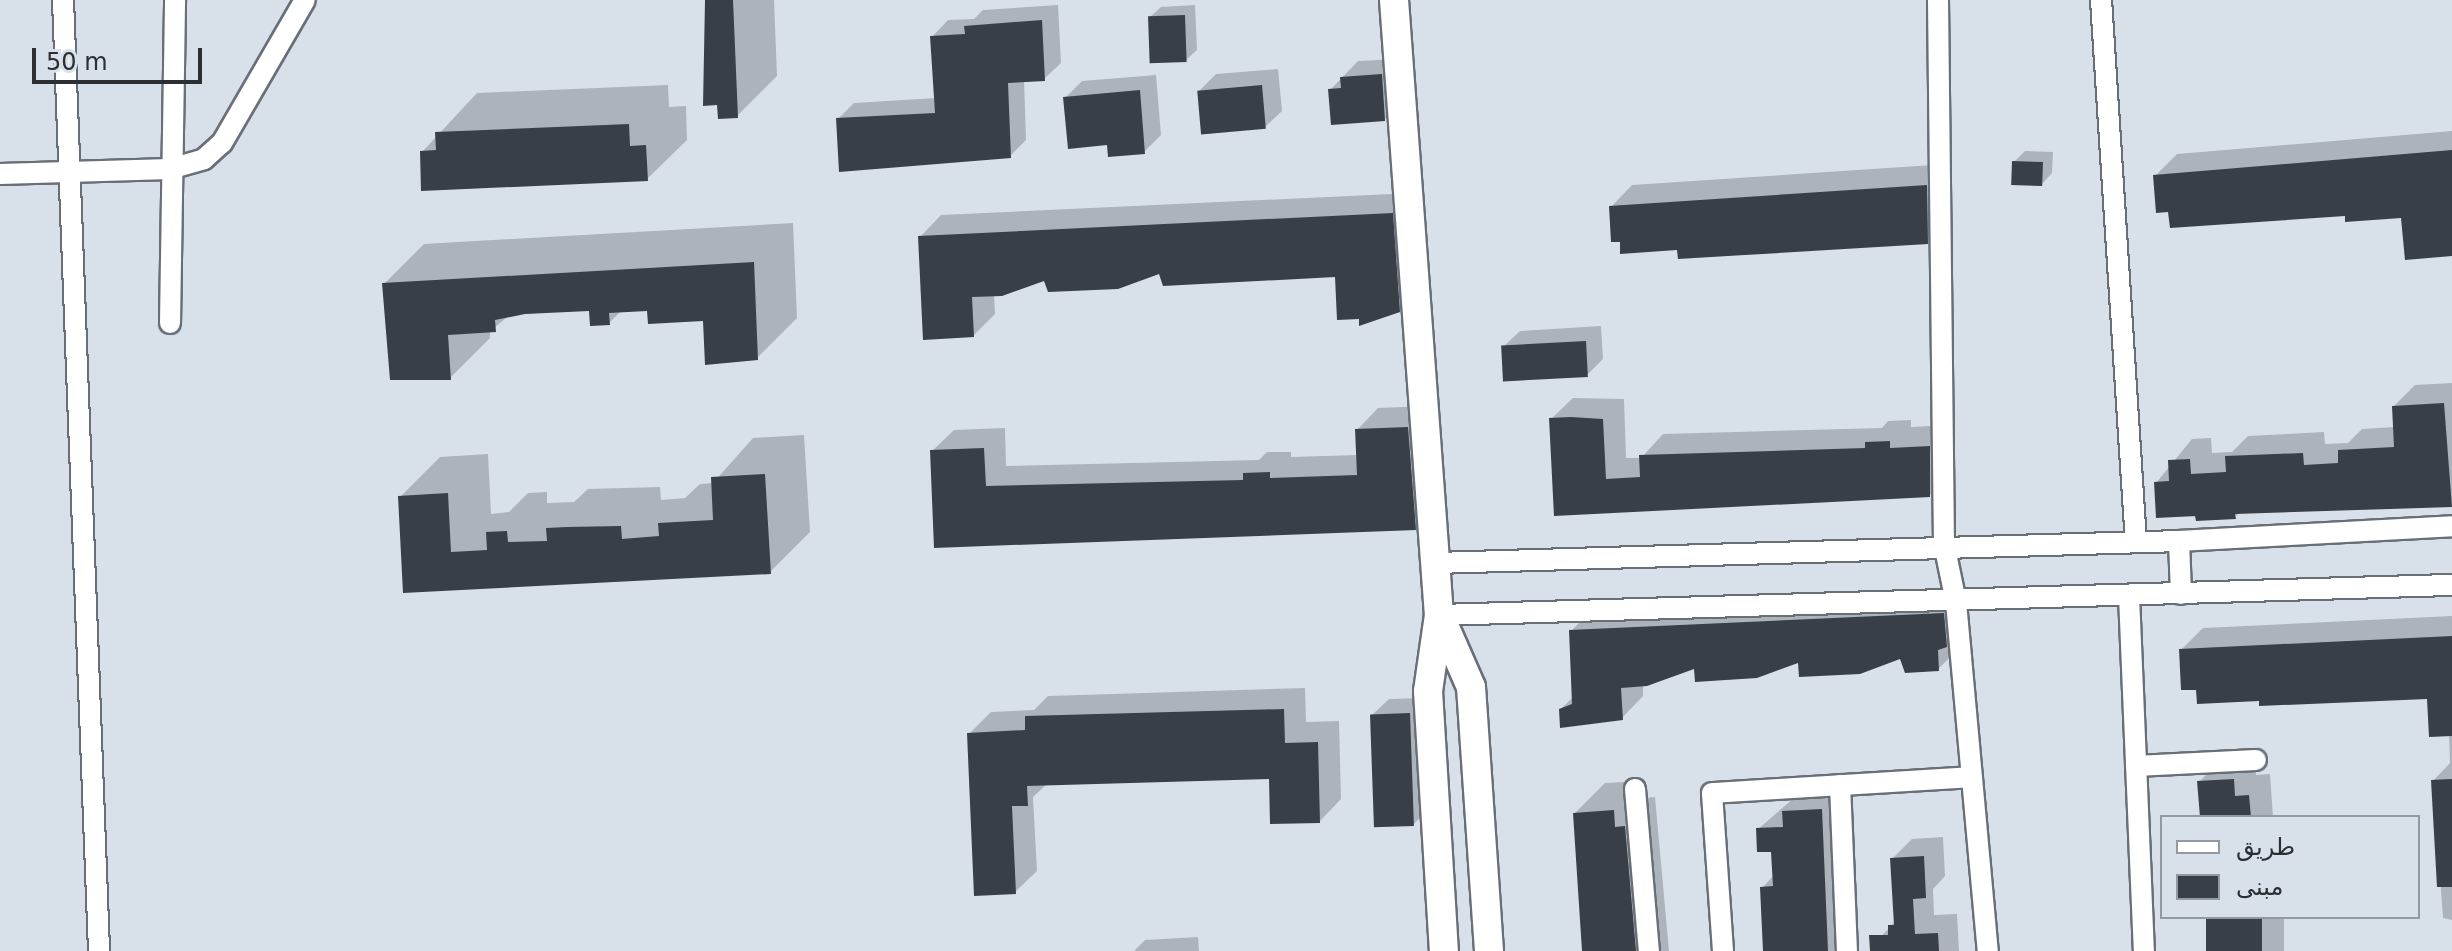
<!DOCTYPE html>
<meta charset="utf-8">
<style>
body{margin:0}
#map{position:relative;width:2452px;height:951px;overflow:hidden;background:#d8e0ea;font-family:"DejaVu Sans","Noto Naskh Arabic",sans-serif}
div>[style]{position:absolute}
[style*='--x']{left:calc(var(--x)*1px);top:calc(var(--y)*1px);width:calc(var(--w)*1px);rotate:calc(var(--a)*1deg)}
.shadow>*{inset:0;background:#0003;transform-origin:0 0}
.building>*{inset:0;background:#393f46;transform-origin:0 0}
.roads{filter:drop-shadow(2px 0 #686f77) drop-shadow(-2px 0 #686f77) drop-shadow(0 2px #686f77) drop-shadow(0 -2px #686f77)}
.street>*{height:20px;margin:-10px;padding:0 10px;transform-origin:10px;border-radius:10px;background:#fff}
.secondary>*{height:28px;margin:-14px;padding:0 14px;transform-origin:14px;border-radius:14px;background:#fff}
span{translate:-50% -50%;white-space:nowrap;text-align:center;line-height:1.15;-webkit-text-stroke:8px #d8e0ea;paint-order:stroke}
.legend{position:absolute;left:2160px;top:815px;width:260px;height:104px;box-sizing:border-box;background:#d8e0ea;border:2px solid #9399a0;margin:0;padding:10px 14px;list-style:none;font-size:24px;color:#2b2e32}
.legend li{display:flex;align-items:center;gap:16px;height:40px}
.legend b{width:40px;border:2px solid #9399a0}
.scale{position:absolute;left:32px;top:48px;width:170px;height:36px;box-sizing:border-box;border:4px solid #2b2e32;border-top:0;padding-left:10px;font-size:24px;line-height:28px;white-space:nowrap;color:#2b2e32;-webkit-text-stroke:6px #d8e0ea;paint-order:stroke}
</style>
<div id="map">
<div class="shadow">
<i style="clip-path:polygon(707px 0,774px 0,777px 76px,737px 116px)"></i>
<i style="clip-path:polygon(1058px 5px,1061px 63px,1044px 79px,1024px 80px,1026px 140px,1010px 156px,838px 119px,854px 103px,936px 98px,932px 37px,948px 20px,974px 19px,983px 10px)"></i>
<i style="clip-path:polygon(1195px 5px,1197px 50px,1186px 60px,1150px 17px,1161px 7px)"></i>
<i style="clip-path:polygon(1397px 59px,1400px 103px,1384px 120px,1330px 90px,1358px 61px)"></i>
<i style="clip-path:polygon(1278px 69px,1282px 111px,1265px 127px,1199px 91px,1216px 74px)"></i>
<i style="clip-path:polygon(1156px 75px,1161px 135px,1144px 152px,1109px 143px,1065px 98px,1082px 81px)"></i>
<i style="clip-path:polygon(668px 85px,669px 107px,686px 106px,687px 140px,647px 179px,422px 152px,477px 93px)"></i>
<i style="clip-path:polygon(2452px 131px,2452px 254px,2403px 215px,2170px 210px,2155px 176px,2177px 154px)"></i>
<i style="clip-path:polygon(2025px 151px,2053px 152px,2052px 173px,2042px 184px,2014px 162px)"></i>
<i style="clip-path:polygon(1948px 164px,1948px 221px,1927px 242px,1679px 248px,1621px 240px,1611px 207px,1632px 185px)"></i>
<i style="clip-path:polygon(1413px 193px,1420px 289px,1399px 310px,1361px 317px,1337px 275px,1160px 271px,1045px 278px,994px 294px,995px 314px,974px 335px,920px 237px,941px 215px)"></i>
<i style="clip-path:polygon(793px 223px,797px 318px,757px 358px,705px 319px,649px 309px,622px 310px,609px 323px,591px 309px,510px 315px,490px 331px,490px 338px,450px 378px,384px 284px,424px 244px)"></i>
<i style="clip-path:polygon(1601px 326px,1603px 359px,1587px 375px,1503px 347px,1520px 331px)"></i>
<i style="clip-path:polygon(2452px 383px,2452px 504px,2240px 512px,2235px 517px,2158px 516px,2156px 483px,2192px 439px,2211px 438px,2212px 453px,2232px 452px,2248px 436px,2324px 432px,2325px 444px,2348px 443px,2362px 429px,2395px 427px,2394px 406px,2415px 385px)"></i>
<i style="clip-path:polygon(1573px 398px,1624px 399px,1626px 458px,1641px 458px,1663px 434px,1882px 428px,1888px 421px,1911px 420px,1911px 427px,1951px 425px,1951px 474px,1930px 495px,1556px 514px,1551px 419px)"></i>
<i style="clip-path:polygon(1429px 406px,1436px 506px,1415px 528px,936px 546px,932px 451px,954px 430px,1005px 428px,1006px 466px,1259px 460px,1267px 452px,1291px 452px,1291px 457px,1358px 455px,1357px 430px,1378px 408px)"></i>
<i style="clip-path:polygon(804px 435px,810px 532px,770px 572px,405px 591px,400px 497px,440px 457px,488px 454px,491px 514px,509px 512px,528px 493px,547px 492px,547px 503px,574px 502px,588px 489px,660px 487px,661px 500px,685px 498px,700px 484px,713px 483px,753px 438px)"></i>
<i style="clip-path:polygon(1965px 593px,1960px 648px,1938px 669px,1901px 657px,1695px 666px,1643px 684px,1643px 696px,1622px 718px,1561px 709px,1574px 696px,1571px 631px,1593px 609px)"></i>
<i style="clip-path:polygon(2452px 616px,2452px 920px,2443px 918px,2433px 781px,2450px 763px,2449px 734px,2429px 697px,2198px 688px,2181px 650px,2203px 628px)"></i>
<i style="clip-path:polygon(1305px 688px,1306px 722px,1339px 721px,1341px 799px,1320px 821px,1271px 777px,1047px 784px,1033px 797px,1037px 871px,1015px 892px,969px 734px,991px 712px,1034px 710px,1048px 696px)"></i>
<i style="clip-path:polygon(1426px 698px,1430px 807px,1414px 824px,1372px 715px,1389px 699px)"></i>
<i style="clip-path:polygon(2255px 758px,2256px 775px,2270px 774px,2273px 817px,2202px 817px,2199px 782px,2221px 760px)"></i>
<i style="clip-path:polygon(1852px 779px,1859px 951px,1765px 951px,1762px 888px,1774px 875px,1773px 850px,1758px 829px,1814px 781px)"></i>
<i style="clip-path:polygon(1643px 781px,1645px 798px,1655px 797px,1669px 951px,1584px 951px,1575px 813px,1605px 783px)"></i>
<i style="clip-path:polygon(1943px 837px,1945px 876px,1933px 889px,1934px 915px,1957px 914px,1959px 951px,1881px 951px,1880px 938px,1896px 920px,1892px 859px,1912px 839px)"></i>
<i style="left:2208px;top:917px;width:76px;height:34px"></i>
<i style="clip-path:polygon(1198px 937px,1199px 951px,1134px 951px,1145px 940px)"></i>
</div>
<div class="building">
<i style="clip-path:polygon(705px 0,733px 0,738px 118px,718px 119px,717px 105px,703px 106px)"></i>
<i style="left:1185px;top:15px;width:47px;height:37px;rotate:88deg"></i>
<i style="clip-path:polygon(1042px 20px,1045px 81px,1008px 83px,1011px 158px,839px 172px,836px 118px,935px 113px,930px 36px,965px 34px,964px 26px)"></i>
<i style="clip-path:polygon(1382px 74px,1385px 121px,1331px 125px,1328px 89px,1341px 88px,1340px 77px)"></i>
<i style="left:1262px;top:85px;width:44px;height:65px;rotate:85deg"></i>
<i style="clip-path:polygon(1140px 90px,1145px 154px,1108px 157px,1107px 145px,1068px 149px,1063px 97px)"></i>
<i style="clip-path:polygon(629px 124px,630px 146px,646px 145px,648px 181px,421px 191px,420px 151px,436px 150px,435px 132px)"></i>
<i style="clip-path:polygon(2452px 150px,2452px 256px,2405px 260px,2401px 218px,2345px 222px,2345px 216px,2170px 228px,2168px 212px,2156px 213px,2153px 175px)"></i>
<i style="left:2012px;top:161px;width:31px;height:24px;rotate:2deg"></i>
<i style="clip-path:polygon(1927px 185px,1928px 244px,1678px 259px,1677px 250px,1620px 254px,1620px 242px,1611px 242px,1609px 206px)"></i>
<i style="clip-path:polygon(1393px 213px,1400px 312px,1359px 326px,1359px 319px,1337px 320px,1335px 277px,1163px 286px,1159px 274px,1118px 289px,1048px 292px,1044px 281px,1002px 296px,972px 297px,974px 337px,923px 340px,918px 236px)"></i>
<i style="clip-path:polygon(754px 262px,758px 360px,705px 365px,703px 321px,648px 324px,647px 311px,609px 313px,610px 325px,590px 326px,589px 311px,525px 314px,495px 320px,496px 332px,448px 335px,451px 380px,390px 380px,382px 283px)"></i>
<i style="left:1586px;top:341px;width:36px;height:85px;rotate:87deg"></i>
<i style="clip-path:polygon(2444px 403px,2452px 507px,2235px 514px,2236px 519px,2196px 521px,2195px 516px,2156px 518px,2154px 482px,2169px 481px,2168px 460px,2190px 459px,2191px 474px,2226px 472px,2225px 456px,2303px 453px,2304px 465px,2338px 463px,2338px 450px,2394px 447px,2392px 406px)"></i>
<i style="clip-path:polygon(1571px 417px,1603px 419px,1606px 479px,1640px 477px,1639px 455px,1865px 448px,1865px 442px,1890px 441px,1890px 448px,1930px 446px,1930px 497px,1554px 516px,1549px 418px)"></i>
<i style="clip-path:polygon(1408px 427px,1416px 530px,934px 548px,930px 450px,984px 448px,986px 486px,1243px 480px,1243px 473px,1270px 472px,1270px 478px,1357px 475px,1355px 429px)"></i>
<i style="clip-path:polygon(765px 474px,771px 574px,403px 593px,398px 496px,448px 493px,451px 552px,487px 550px,486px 532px,507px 531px,508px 542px,547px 541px,546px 528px,567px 527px,621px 526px,622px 539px,659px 536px,658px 523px,713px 520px,711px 477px)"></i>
<i style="clip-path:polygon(1944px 613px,1947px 647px,1938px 650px,1939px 671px,1905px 673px,1900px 659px,1860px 674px,1799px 677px,1798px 663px,1757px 678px,1695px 682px,1694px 669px,1647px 686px,1621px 688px,1623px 720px,1560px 728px,1559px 709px,1572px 704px,1569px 630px)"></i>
<i style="clip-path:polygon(2452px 636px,2452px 736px,2429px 737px,2427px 699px,2259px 706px,2259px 701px,2197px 704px,2196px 690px,2181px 690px,2179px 649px)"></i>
<i style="clip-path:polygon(1284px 709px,1285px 743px,1318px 742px,1320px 823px,1270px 824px,1269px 779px,1027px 786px,1028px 806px,1012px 806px,1016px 894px,974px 896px,967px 733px,1025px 730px,1025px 716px)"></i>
<i style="left:1410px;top:713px;width:113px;height:40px;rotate:88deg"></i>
<i style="clip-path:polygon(2234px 779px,2235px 796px,2249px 795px,2251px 817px,2200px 817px,2197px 781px)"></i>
<i style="clip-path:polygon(2452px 779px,2452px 887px,2437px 887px,2431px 780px)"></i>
<i style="clip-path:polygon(1822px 809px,1828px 951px,1763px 951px,1760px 887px,1773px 886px,1771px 852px,1757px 852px,1756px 828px,1783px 827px,1782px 811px)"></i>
<i style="clip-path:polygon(1614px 810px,1615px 827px,1625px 826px,1636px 951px,1582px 951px,1573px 813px)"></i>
<i style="clip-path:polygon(1924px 856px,1926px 898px,1913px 899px,1915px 934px,1938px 933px,1939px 951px,1870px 951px,1869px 935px,1888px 935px,1888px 925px,1894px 925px,1890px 858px)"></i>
<i style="left:2206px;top:917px;width:56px;height:34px"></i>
</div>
<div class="roads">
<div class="street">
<i style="--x:63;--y:0;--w:952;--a:87.83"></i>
<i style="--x:1938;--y:0;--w:544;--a:89.37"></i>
<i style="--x:1944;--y:544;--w:59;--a:78.3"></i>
<i style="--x:1956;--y:602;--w:350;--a:84.8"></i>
<i style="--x:2101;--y:0;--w:543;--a:86.31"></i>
<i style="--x:0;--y:174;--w:170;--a:-1.7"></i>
<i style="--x:170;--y:169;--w:35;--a:-16"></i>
<i style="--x:204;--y:159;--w:24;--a:-42"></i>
<i style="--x:222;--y:143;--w:165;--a:-59.9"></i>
<i style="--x:170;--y:323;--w:323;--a:-89.1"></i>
<i style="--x:2179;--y:541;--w:53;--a:87.8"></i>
<i style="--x:1435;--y:563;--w:744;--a:-1.69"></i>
<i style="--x:2179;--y:541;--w:273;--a:-3.1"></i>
<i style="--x:2129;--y:596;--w:355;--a:87.6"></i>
<i style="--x:1439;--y:615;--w:1013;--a:-1.7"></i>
<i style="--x:2136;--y:766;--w:120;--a:-2.9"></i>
<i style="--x:1840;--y:785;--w:166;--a:87.6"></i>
<i style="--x:1635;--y:789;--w:163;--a:85.1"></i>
<i style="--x:1723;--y:951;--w:158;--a:-94"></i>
<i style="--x:1712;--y:793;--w:260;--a:-3.5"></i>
</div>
<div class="secondary">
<i style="--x:1394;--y:0;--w:617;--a:85.82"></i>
<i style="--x:1439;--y:615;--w:77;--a:98.2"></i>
<i style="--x:1428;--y:691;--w:260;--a:86.5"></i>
<i style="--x:1440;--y:616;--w:77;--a:66.4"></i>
<i style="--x:1471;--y:687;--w:265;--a:86.1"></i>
</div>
</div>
<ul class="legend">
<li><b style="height:10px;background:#fff"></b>طريق</li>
<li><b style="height:22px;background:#393f46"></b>مبنى</li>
</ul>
<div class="scale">50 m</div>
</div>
